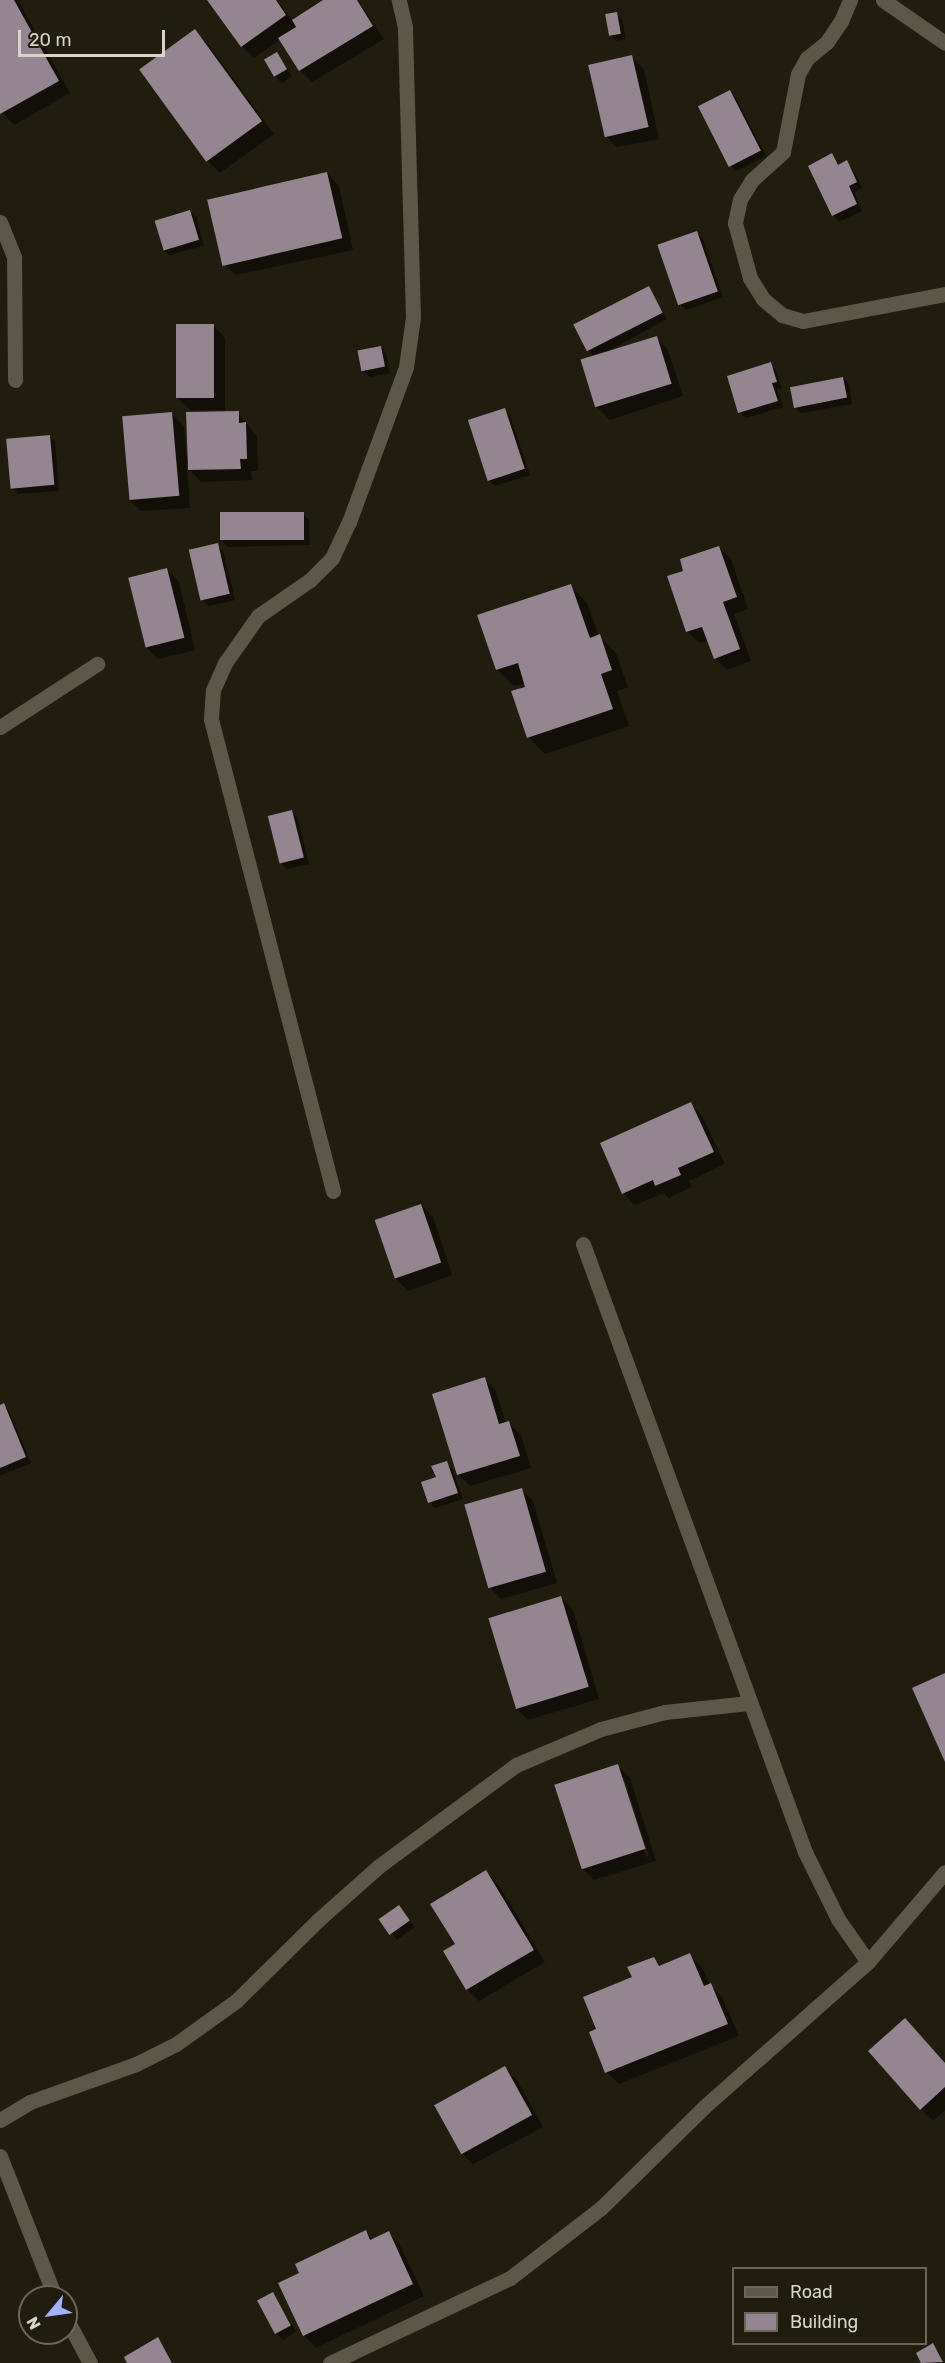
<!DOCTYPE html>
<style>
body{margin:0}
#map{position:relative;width:945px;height:2363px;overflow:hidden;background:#201d0f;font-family:Rubik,sans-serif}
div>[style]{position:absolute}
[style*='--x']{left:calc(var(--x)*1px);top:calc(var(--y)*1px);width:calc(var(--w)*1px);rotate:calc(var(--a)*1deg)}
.shadow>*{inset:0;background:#0007;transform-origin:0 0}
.building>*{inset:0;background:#948590;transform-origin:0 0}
.lane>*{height:15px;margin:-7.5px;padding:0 7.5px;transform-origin:7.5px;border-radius:7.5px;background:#5b5848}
.street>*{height:15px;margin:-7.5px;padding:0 7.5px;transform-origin:7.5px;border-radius:7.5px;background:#5b5848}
span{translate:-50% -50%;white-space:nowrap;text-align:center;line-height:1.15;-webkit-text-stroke:6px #201d0f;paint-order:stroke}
.legend{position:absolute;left:732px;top:2267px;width:195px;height:78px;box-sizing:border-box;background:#201d0f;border:2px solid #69665a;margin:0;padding:8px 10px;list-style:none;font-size:18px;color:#d6d4cb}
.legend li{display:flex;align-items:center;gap:12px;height:30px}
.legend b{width:30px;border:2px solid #69665a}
.north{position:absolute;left:18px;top:2285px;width:60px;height:60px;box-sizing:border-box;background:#201d0f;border:2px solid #69665a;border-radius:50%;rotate:241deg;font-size:16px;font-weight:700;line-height:24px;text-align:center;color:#d6d4cb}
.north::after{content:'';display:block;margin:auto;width:21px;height:27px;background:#a5b1fc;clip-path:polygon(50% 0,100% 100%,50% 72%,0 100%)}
.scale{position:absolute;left:18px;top:30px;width:147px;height:27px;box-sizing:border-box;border:3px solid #d6d4cb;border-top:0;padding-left:8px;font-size:18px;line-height:21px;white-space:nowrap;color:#d6d4cb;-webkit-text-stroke:4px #201d0f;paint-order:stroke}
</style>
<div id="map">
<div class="shadow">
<i style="clip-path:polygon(0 0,18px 0,70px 93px,14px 125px,0 110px)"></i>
<i style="clip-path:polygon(209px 0,277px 0,293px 21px,326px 0,358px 0,384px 39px,312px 82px,300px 70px,281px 39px,254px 58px,242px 46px)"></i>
<i style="clip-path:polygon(616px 14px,622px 20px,626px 39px,616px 41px,610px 35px)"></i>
<i style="clip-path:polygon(195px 31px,207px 43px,274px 134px,220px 173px,208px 161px)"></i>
<i style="left:277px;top:54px;width:27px;height:13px;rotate:56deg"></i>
<i style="clip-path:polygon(632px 57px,644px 69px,659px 139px,617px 147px,605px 135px)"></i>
<i style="clip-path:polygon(730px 92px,736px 98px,766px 156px,736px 171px,730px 165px,700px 108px)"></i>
<i style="clip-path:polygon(832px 155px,840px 166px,846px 162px,852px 168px,862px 188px,854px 192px,862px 211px,839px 222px,834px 216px,810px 166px)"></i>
<i style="clip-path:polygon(327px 173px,339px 186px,353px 250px,236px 275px,223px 263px)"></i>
<i style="clip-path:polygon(190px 211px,196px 217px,204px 246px,169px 255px,163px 249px)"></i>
<i style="clip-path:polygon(697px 233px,703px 239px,723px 297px,686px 310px,680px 304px)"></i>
<i style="clip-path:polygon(648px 288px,667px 319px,605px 353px,656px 338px,668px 350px,683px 396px,610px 420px,597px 407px,595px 358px,589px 352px)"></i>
<i style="clip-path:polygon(213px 325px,225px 338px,225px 410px,190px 410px,178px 398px)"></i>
<i style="clip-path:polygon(381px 347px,386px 353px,390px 373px,370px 377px,364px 371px)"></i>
<i style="clip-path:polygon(770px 364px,776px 370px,782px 388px,777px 389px,783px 407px,746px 418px,740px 412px)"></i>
<i style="clip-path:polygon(843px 378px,849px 384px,852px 404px,801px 413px,795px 407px)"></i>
<i style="clip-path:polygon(504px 410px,510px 416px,530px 475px,495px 486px,489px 480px)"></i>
<i style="clip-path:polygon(238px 413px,257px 436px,258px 471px,251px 471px,252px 480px,201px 482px,187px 467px,190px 508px,141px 511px,129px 499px,172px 414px,184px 426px,186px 456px)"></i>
<i style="clip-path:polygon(49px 436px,55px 442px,59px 491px,18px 494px,12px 488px)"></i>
<i style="clip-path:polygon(303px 514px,309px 520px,310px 545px,228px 547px,222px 541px)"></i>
<i style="clip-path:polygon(217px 545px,223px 551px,235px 600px,209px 606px,203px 600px)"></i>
<i style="clip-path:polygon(718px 547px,731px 559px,748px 609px,734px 614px,751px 661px,727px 670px,715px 658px,709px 640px,699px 643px,687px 631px,685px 572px)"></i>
<i style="clip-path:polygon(167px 569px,179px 582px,195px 650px,158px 659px,146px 647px)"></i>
<i style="clip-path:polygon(570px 586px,587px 603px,599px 636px,616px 653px,628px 687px,617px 691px,629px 726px,545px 754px,528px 737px,526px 683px,514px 686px,497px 669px)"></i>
<i style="clip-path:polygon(291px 811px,297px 817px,309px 864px,287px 869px,281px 863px)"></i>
<i style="clip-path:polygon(690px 1104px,702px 1116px,725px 1164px,689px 1181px,692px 1187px,669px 1198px,664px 1193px,635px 1205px,623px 1193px)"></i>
<i style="clip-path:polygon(421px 1205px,433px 1217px,452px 1275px,408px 1291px,395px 1278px)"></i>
<i style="clip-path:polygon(484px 1379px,496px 1391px,506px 1424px,509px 1423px,521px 1435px,531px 1468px,470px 1486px,458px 1474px)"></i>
<i style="clip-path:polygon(4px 1405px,9px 1411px,31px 1463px,0 1476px,0 1406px)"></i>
<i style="clip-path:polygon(446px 1463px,452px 1469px,463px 1499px,435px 1508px,429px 1502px)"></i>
<i style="clip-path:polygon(521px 1489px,533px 1501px,557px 1583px,501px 1599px,489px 1587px)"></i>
<i style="clip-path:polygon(561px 1597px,573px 1610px,599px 1699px,528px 1720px,516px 1708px)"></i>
<i style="clip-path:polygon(evenodd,618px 1766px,630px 1778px,656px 1861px,594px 1880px,582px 1868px,618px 1766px,621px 1778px,624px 1778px,649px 1856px,646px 1857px,621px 1778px)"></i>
<i style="clip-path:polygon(486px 1872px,498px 1884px,545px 1962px,479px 2001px,467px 1989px,445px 1952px,457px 1944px)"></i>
<i style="clip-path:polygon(404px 1913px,415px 1927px,397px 1940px,381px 1920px)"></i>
<i style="clip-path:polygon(690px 1955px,702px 1967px,710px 1985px,722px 1997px,739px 2036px,619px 2084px,607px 2072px,598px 2030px,634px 1978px,654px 1959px,662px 1967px)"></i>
<i style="clip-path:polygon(945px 2064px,945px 2110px,933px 2121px,921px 2109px)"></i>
<i style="clip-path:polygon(505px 2068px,517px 2080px,543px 2127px,473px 2164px,461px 2152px)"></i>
<i style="clip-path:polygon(366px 2232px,373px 2240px,388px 2233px,400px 2245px,424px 2296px,316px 2348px,304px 2335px,301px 2274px)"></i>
<i style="clip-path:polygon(273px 2294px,296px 2332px,283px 2340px,277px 2334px)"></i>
<i style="clip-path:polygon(158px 2339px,174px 2363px,128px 2363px)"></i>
<i style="clip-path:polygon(933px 2345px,938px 2351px,945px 2363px,923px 2363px,918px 2353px)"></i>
</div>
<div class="building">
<i style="clip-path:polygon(0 0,14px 0,59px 81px,0 114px)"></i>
<i style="clip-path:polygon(207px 0,276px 0,286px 15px,241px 47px)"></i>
<i style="clip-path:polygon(323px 0,357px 0,373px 26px,299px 71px,278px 38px,296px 27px,292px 20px)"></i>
<i style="left:617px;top:12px;width:22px;height:12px;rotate:80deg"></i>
<i style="left:195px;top:29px;width:114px;height:69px;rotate:54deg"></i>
<i style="left:277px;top:52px;width:20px;height:15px;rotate:60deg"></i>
<i style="left:632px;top:55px;width:74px;height:45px;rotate:77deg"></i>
<i style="left:730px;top:90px;width:68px;height:36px;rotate:63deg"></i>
<i style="clip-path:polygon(832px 153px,838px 165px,847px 160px,857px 182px,849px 186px,857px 204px,832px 216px,808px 166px)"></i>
<i style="left:327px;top:172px;width:68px;height:123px;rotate:77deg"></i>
<i style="left:190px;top:210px;width:31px;height:37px;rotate:73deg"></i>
<i style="left:697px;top:231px;width:64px;height:42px;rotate:71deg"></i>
<i style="left:649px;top:286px;width:30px;height:85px;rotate:63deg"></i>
<i style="left:176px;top:324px;width:38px;height:74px"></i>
<i style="left:657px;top:336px;width:50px;height:80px;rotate:73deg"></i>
<i style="left:381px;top:346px;width:21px;height:24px;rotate:79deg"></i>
<i style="clip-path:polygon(771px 362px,777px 382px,772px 383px,778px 401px,738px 413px,727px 376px)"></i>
<i style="left:843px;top:377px;width:21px;height:54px;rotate:79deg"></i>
<i style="left:505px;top:408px;width:64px;height:39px;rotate:72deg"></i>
<i style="clip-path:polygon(239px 411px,239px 423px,246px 422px,247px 459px,240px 459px,241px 469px,188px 470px,186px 412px)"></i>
<i style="left:172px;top:412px;width:84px;height:50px;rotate:85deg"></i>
<i style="left:50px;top:435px;width:50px;height:44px;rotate:85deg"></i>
<i style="left:304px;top:512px;width:28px;height:84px;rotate:90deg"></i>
<i style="left:218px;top:543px;width:52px;height:30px;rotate:77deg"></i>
<i style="clip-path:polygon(719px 546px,737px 597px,723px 602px,740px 649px,714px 659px,702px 627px,686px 632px,667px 576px,683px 571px,680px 559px)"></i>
<i style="left:167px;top:568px;width:72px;height:40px;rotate:76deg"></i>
<i style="clip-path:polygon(571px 584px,590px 638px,600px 634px,612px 670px,601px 674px,613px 709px,527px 738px,511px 691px,525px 687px,518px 663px,496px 670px,477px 615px)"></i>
<i style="left:292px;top:810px;width:49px;height:25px;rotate:76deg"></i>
<i style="clip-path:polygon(691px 1102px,714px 1152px,678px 1168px,681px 1175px,655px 1186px,653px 1180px,622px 1194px,600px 1143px)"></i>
<i style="left:421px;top:1204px;width:62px;height:49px;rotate:71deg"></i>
<i style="clip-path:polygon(485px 1377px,499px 1424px,509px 1421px,520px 1456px,457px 1475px,432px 1394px)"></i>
<i style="clip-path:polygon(4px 1403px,26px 1457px,0 1468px,0 1405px)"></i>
<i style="clip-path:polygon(447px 1461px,458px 1493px,428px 1503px,421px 1482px,436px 1477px,431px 1466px)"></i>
<i style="left:522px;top:1488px;width:87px;height:60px;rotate:74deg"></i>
<i style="left:561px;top:1596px;width:95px;height:76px;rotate:73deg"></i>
<i style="clip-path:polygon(945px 1673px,945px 1762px,912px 1688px)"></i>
<i style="left:618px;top:1764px;width:89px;height:67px;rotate:72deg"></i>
<i style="clip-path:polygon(486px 1870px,534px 1950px,466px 1990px,443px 1951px,455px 1944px,430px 1904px)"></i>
<i style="left:399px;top:1905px;width:19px;height:25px;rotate:55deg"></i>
<i style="clip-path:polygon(690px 1953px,704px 1986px,711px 1983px,728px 2024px,605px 2073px,589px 2032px,596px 2029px,583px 1997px,632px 1977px,627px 1967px,654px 1957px,659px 1966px)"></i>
<i style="clip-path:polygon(905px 2018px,945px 2063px,945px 2087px,920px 2110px,868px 2051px)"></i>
<i style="left:505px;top:2066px;width:56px;height:81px;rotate:61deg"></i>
<i style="clip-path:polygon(366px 2230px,370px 2240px,389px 2231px,413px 2284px,303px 2336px,278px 2283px,299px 2273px,295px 2264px)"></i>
<i style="left:273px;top:2292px;width:38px;height:18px;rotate:62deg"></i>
<i style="clip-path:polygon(158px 2337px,172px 2363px,127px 2363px,124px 2357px)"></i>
<i style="clip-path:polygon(933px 2343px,943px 2362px,921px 2363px,916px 2353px)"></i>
</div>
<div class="lane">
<i style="--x:0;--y:222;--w:38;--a:68"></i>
<i style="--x:14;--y:257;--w:123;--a:89.5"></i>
</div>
<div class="street">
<i style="--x:850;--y:0;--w:23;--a:113"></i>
<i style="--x:841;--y:21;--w:25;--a:124"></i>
<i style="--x:827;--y:42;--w:26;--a:141"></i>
<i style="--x:807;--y:58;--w:18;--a:119"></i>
<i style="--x:798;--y:74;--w:79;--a:100.9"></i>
<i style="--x:783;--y:152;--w:42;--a:137.9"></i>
<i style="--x:752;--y:180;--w:22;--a:122"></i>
<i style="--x:740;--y:199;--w:25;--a:102"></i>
<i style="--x:735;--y:223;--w:57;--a:74.7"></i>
<i style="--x:750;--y:278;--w:25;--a:58"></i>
<i style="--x:763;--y:299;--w:25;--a:40"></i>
<i style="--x:782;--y:315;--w:22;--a:16"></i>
<i style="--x:803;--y:321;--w:145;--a:-10.8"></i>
<i style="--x:883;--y:0;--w:75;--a:34.7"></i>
<i style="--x:0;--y:727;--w:116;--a:-33"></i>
<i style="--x:333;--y:1191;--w:488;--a:-104.5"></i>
<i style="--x:211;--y:718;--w:28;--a:-86"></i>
<i style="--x:213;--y:690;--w:30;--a:-66"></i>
<i style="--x:225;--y:663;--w:57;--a:-54.9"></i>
<i style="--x:258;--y:616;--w:63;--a:-34.7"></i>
<i style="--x:310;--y:580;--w:31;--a:-45"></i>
<i style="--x:332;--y:558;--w:40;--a:-65"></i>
<i style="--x:349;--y:522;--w:165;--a:-69.8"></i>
<i style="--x:406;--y:367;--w:50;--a:-82"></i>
<i style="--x:413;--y:317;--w:290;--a:-91.6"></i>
<i style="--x:405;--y:27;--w:28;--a:-103"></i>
<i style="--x:583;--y:1244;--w:647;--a:69.94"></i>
<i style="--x:805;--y:1852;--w:75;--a:63.8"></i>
<i style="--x:838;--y:1919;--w:52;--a:55.1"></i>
<i style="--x:0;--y:2120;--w:35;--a:-31"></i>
<i style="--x:30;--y:2102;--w:113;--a:-19.7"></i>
<i style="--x:136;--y:2064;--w:45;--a:-26.6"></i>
<i style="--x:176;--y:2044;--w:74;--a:-35.6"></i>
<i style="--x:236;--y:2001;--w:115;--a:-44.6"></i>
<i style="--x:318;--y:1920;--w:81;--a:-41.5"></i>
<i style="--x:379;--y:1866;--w:170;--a:-36.4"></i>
<i style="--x:516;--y:1765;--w:92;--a:-23"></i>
<i style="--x:601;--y:1729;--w:66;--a:-14.9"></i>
<i style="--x:665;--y:1712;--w:84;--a:-6.1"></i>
<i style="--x:0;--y:2156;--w:151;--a:68.7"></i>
<i style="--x:66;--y:2318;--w:51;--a:61.9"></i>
<i style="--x:330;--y:2363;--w:199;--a:-25.3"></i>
<i style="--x:510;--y:2278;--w:115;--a:-37.6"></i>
<i style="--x:601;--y:2208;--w:144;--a:-44.4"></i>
<i style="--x:704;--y:2107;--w:219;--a:-41.5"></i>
<i style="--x:868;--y:1962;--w:118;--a:-49.5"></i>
</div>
<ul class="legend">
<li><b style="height:8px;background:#5b5848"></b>Road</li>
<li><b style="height:16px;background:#948590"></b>Building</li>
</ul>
<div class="north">N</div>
<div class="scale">20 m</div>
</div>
